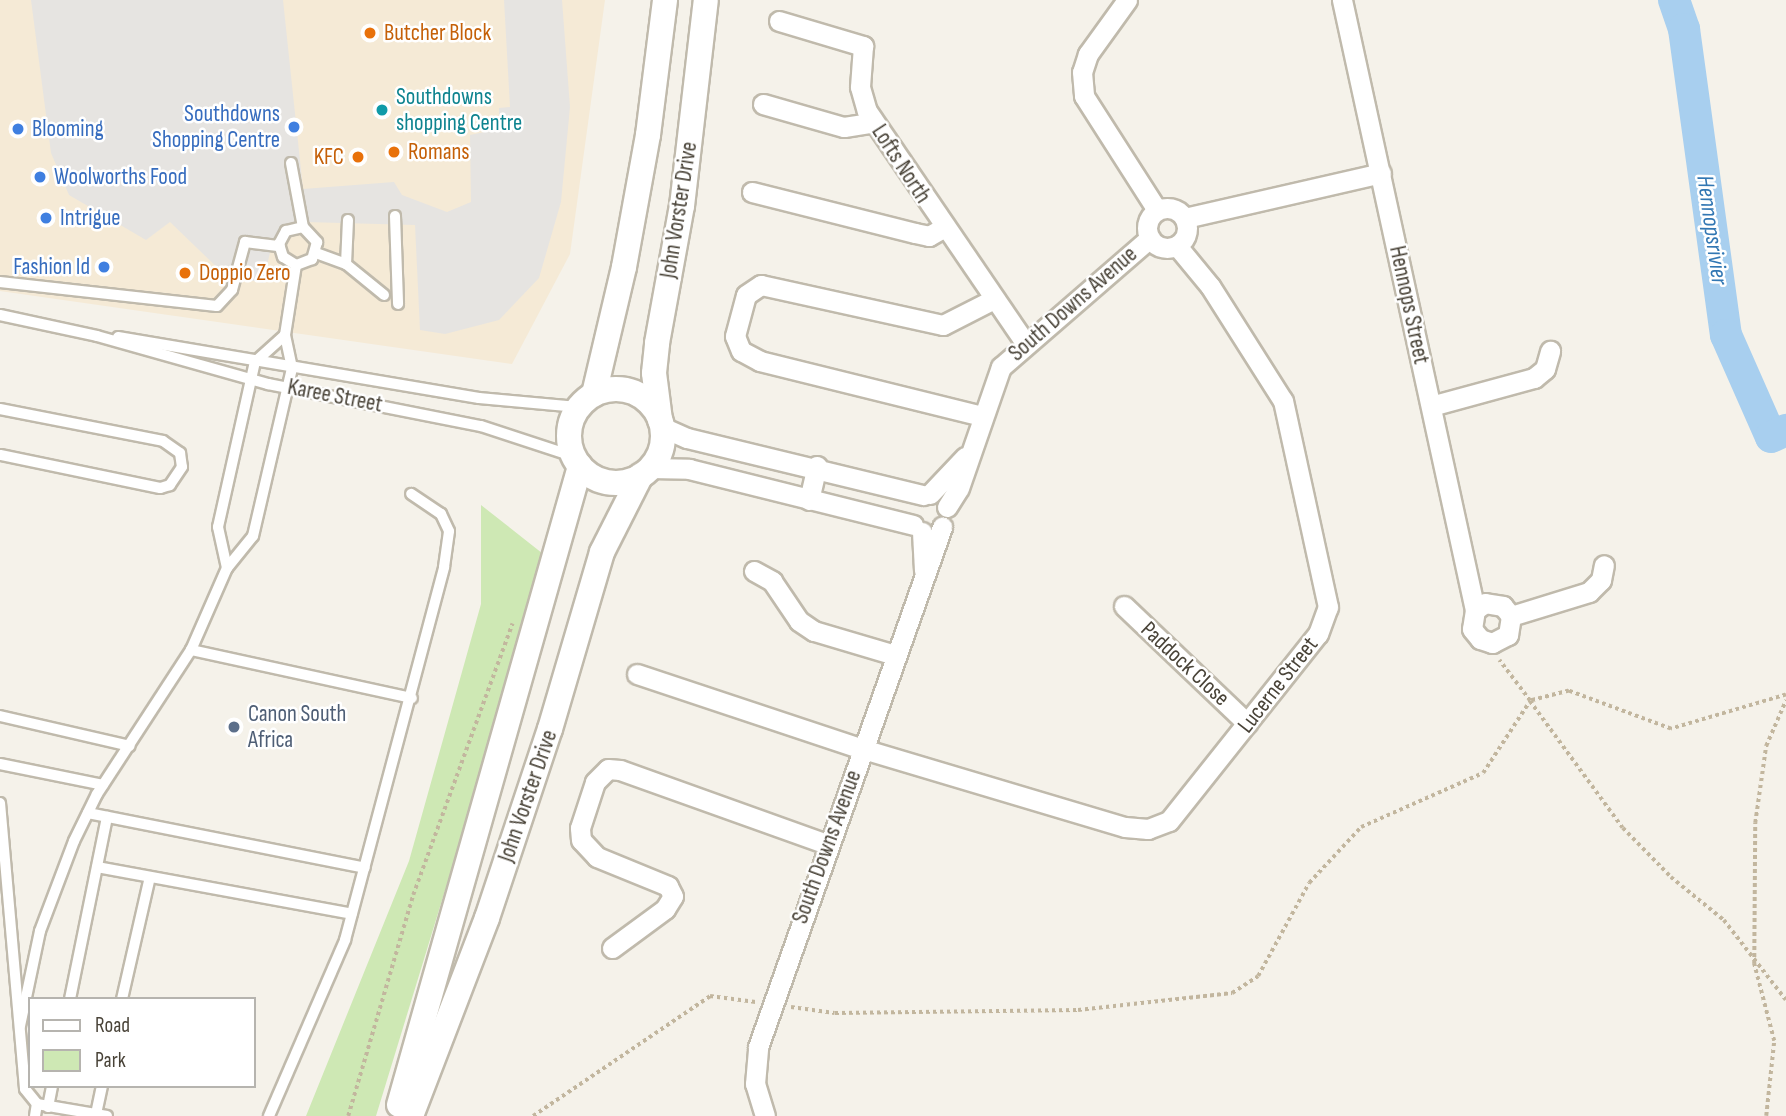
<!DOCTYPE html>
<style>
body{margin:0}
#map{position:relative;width:1786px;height:1116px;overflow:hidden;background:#f5f2ea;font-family:"Sofia Sans Condensed",sans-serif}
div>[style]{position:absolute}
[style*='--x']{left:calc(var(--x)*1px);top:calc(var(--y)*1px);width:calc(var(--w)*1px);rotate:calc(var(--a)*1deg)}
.commercial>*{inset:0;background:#f5ead6}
.green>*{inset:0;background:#cee8b4}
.parking>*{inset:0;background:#e6e4e1}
.river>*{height:32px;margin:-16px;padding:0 16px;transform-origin:16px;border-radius:16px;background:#a8cfef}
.path>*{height:3.5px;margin-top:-1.75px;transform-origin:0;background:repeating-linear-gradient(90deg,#c2b69e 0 3.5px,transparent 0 7px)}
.roads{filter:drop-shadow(2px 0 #c0baac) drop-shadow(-2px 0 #c0baac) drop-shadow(0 2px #c0baac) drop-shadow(0 -2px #c0baac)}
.service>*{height:10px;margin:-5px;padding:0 5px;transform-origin:5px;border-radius:5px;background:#fff}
.minor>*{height:19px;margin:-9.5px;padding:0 9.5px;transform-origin:9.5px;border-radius:9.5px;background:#fff}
.minor>.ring{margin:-9.5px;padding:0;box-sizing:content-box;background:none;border:19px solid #fff;border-radius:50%}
.tertiary>*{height:24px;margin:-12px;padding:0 12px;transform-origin:12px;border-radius:12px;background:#fff}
.tertiary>.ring{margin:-12px;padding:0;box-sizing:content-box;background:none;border:24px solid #fff;border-radius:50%}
.dots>*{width:19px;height:19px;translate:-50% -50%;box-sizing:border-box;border:4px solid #fff;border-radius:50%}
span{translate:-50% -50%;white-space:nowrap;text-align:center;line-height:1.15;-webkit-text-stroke:5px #fff;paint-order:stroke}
.food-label{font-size:23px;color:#c56008}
.left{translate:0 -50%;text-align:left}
.right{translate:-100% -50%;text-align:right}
.culture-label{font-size:23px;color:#0d838f}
.shop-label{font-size:23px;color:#366cbe}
.street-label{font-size:23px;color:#494338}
.service-label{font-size:23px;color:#4e5e75}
.water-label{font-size:24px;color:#3277b3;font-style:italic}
.legend{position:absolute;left:28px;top:997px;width:228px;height:91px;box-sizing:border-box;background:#fff;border:2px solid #b6b4af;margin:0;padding:9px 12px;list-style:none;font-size:21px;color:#494338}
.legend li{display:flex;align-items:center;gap:14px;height:35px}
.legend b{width:35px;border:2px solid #b6b4af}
</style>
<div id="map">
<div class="commercial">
<i style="clip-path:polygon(0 0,605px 0,570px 254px,512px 364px,0 291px)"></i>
</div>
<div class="green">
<i style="clip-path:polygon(481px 505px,547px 557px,376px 1116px,306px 1116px,409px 861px,481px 604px)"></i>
</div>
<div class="parking">
<i style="clip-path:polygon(31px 0,283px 0,303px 189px,394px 182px,402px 195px,447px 212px,471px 202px,470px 135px,499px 129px,499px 108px,510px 107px,504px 0,562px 0,570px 107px,561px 202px,539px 278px,499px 320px,445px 334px,420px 330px,415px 225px,305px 222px,272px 244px,263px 283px,225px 275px,170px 222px,146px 240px,69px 195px,51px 153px)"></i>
</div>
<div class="river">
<i style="--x:1674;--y:0;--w:31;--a:71"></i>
<i style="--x:1684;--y:29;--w:309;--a:82.2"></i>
<i style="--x:1726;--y:335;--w:111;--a:66.2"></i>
<i style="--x:1771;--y:437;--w:17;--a:-25"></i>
</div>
<div class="path">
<i style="--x:1786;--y:695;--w:120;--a:163.5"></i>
<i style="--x:1671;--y:729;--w:109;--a:-159.6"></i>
<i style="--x:1569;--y:691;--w:40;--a:165.6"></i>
<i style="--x:1530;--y:701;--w:157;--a:53.8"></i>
<i style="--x:1623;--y:828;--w:69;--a:45.6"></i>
<i style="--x:1671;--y:877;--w:68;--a:39.1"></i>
<i style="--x:1724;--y:920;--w:101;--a:52.2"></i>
<i style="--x:791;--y:1007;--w:44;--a:7.8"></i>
<i style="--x:835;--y:1013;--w:243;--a:-0.7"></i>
<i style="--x:1078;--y:1010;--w:155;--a:-6.3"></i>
<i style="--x:1232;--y:993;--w:31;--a:-33"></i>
<i style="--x:1258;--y:976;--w:106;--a:-61.3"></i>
<i style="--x:1309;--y:883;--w:76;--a:-47.1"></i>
<i style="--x:1361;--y:827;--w:133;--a:-23.9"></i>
<i style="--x:1483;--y:773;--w:86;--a:-56.9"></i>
<i style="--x:1530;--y:701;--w:51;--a:-127.1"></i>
<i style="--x:348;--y:1116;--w:230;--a:-73.6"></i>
<i style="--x:413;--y:895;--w:289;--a:-69.9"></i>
<i style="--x:533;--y:1116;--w:214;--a:-34.1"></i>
<i style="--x:710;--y:996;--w:46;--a:7.4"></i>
<i style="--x:1766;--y:1116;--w:75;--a:-83.9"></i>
<i style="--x:1774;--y:1041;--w:80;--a:-104.6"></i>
<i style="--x:1754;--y:964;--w:141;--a:-89.6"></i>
<i style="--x:1755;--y:823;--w:78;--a:-81.9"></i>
<i style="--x:1766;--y:746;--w:50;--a:-66.5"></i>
</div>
<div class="roads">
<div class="service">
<i style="--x:291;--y:163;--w:65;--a:79.4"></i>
<i style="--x:303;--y:227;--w:21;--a:47"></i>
<i style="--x:317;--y:242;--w:18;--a:106"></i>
<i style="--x:312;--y:259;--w:17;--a:159"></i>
<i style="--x:296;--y:265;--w:15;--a:-148"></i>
<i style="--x:283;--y:257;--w:14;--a:-107"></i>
<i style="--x:279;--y:244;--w:15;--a:-62"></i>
<i style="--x:286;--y:231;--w:17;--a:-13"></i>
<i style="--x:395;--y:216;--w:88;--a:88"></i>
<i style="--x:316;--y:253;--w:32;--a:20"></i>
<i style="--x:346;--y:264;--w:49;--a:39.2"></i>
<i style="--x:346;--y:264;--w:44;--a:-87.4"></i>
<i style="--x:0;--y:282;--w:218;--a:6.3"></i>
<i style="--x:217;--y:306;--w:22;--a:-47"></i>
<i style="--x:232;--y:290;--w:50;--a:-74.8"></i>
<i style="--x:245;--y:242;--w:35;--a:7"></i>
<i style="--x:0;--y:315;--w:99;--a:12.2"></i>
<i style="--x:97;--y:336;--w:178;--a:15.7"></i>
<i style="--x:268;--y:384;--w:217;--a:11.2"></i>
<i style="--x:481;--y:426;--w:97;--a:18.1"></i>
<i style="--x:118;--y:337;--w:366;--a:9.6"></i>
<i style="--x:479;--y:398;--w:99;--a:5.2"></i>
<i style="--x:0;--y:409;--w:166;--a:11.1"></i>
<i style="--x:163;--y:441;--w:21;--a:35"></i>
<i style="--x:180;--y:453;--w:14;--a:82"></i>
<i style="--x:182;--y:467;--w:22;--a:124"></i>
<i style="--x:170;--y:485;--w:10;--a:163"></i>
<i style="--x:160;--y:488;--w:163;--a:-168.3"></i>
<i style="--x:227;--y:568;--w:42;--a:-102.4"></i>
<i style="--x:218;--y:527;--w:169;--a:-77.4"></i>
<i style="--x:255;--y:362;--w:40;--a:-42"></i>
<i style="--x:191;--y:650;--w:226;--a:12.3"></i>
<i style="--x:0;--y:716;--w:133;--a:13"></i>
<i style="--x:0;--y:764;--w:105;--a:11.5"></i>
<i style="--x:0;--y:803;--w:287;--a:85"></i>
<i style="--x:25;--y:1089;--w:19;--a:51"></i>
<i style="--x:37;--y:1104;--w:71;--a:9.7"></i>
<i style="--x:88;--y:813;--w:282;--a:11.2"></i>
<i style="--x:97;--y:867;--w:259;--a:10.4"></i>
<i style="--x:70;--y:999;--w:186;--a:-78.5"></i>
<i style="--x:122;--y:999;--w:125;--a:-77.1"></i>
<i style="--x:20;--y:1026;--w:97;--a:-78.1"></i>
<i style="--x:40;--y:931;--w:96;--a:-69.3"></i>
<i style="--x:74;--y:841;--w:52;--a:-63.9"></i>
<i style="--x:97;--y:794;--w:172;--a:-56.9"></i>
<i style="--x:191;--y:650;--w:90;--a:-66.3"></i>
<i style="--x:227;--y:568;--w:41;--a:-50.9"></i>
<i style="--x:253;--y:536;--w:172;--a:-76.9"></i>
<i style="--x:292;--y:368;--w:34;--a:-102"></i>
<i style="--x:285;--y:335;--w:71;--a:-81.1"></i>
<i style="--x:48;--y:1107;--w:21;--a:-79"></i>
<i style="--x:96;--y:1114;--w:29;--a:-78"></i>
<i style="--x:35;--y:1116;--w:12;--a:-81"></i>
<i style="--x:269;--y:1116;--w:192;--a:-66.6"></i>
<i style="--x:345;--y:940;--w:386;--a:-75.1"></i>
<i style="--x:444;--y:567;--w:36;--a:-82"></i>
<i style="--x:449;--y:531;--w:19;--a:-115"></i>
<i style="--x:441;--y:514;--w:36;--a:-146"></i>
</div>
<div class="minor">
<i style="--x:1127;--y:0;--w:67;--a:125.8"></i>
<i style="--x:1088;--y:54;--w:19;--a:108"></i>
<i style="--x:1082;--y:72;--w:24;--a:85"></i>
<i style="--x:1084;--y:96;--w:135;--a:57.4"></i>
<i style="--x:1342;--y:0;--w:624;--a:77.7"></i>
<i style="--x:1475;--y:610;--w:19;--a:99"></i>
<i style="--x:1472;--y:629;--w:13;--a:51"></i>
<i style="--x:1480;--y:639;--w:13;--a:18"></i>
<i style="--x:1492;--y:643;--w:18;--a:-27"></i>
<i style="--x:1508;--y:635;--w:19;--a:-81"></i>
<i style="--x:1511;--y:616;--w:13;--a:-129"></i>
<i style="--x:1503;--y:606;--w:18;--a:-171"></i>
<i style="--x:1485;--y:603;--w:12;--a:145"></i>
<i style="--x:779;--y:21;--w:88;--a:16.6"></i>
<i style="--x:863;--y:46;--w:41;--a:94.2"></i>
<i style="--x:860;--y:87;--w:25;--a:74"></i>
<i style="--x:867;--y:111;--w:281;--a:55.7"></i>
<i style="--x:763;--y:104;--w:84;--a:15.9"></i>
<i style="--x:844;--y:127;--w:30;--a:-9"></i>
<i style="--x:752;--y:192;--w:168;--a:14.1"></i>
<i style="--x:915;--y:233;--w:14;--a:12"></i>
<i style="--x:929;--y:236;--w:16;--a:-30"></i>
<i class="ring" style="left:1147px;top:208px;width:21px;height:21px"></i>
<i style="--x:1185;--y:218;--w:201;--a:-12.9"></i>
<i style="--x:1431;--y:406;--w:107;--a:-15.2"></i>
<i style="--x:1534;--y:378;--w:14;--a:-39"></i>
<i style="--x:1545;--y:369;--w:19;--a:-74"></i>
<i style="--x:982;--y:416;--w:229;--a:-166.1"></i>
<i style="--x:760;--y:361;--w:21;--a:-152"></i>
<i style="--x:741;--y:351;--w:16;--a:-112"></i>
<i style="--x:735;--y:336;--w:42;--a:-75"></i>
<i style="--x:746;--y:295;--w:18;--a:-34"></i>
<i style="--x:761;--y:285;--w:186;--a:12.4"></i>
<i style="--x:943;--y:325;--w:57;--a:-27"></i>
<i style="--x:662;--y:427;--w:27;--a:24"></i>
<i style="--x:687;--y:438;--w:243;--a:13.6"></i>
<i style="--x:650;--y:468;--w:39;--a:1"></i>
<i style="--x:689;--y:469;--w:231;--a:14"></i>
<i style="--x:930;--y:494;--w:51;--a:-46.6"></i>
<i style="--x:809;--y:500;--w:35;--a:-77"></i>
<i style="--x:947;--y:507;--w:22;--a:-58"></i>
<i style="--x:959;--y:488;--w:128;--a:-70.9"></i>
<i style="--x:1001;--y:367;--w:197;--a:-40.9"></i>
<i style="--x:922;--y:532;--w:39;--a:87"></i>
<i style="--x:754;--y:571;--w:21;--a:29"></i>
<i style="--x:772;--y:581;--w:48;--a:56"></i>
<i style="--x:799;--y:621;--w:18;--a:34"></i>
<i style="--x:814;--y:631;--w:84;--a:16.5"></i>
<i style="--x:1124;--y:606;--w:170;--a:43.6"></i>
<i style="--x:1511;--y:616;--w:82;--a:-17.1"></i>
<i style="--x:1589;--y:592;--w:17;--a:-45"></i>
<i style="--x:1601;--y:580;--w:15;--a:-79"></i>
<i style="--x:637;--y:674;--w:238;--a:18.4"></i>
<i style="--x:863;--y:749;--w:273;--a:16.6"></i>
<i style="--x:1125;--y:827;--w:23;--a:5"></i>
<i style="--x:1148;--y:829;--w:22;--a:-21"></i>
<i style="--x:1169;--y:821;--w:239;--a:-51.5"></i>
<i style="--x:1318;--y:634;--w:29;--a:-70"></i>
<i style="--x:1328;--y:607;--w:211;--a:-102.3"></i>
<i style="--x:1283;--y:401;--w:136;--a:-122.4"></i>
<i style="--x:1210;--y:286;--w:52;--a:-129.5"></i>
<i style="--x:612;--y:948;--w:66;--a:-36.3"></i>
<i style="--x:665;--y:909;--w:15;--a:-58"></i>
<i style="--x:673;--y:896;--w:11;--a:-117"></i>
<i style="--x:668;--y:886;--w:77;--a:-157.8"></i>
<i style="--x:597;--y:857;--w:23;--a:-133"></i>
<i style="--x:581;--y:840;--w:12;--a:-95"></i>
<i style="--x:580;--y:828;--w:48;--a:-71.9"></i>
<i style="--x:595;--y:782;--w:18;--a:-45"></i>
<i style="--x:608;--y:769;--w:12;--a:5"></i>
<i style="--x:620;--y:770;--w:220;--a:19.7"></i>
<i style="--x:765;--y:1116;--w:34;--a:-107"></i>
<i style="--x:755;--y:1084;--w:37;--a:-85"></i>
<i style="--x:758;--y:1047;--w:552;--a:-70.51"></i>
</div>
<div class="tertiary">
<i class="ring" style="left:569px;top:389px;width:70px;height:70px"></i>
<i style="--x:594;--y:394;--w:130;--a:-76.7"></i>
<i style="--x:624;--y:267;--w:134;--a:-79.7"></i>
<i style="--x:648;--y:135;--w:136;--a:-82.8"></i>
<i style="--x:660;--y:420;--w:47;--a:-97.3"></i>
<i style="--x:654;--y:373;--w:30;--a:-84"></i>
<i style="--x:657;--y:343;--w:139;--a:-79.7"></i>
<i style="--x:682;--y:206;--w:207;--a:-83.4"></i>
<i style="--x:399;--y:1105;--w:664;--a:-74.18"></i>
<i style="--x:411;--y:1116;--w:212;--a:-69"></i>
<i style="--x:487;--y:918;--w:199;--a:-71.6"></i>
<i style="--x:550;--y:729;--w:184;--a:-73.6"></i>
<i style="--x:602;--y:552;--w:86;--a:-63.1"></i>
</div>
</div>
<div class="dots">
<i style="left:370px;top:33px;background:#e8710a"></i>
<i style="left:382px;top:110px;background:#0f9aa8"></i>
<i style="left:294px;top:127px;background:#3f7fe0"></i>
<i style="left:18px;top:129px;background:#3f7fe0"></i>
<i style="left:394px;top:152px;background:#e8710a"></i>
<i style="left:358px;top:157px;background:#e8710a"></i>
<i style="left:40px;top:177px;background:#3f7fe0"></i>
<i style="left:46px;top:218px;background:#3f7fe0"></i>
<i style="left:104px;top:267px;background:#3f7fe0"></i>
<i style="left:185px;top:273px;background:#e8710a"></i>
<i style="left:234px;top:727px;background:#5c6f8a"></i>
</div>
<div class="food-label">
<span class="left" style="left:384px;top:33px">Butcher Block</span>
<span class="left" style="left:408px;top:152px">Romans</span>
<span class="right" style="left:344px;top:157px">KFC</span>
<span class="left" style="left:199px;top:273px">Doppio Zero</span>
</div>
<div class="culture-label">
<span class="left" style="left:396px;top:110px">Southdowns<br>shopping Centre</span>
</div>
<div class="shop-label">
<span class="right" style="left:280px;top:127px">Southdowns<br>Shopping Centre</span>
<span class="left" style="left:32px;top:129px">Blooming</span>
<span class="left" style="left:54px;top:177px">Woolworths Food</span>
<span class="left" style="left:60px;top:218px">Intrigue</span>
<span class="right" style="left:90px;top:267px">Fashion Id</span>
</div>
<div class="street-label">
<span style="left:901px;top:164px;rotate:57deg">Lofts North</span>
<span style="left:679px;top:210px;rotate:-81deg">John Vorster Drive</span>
<span style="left:1073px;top:304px;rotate:-41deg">South Downs Avenue</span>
<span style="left:1409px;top:305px;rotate:78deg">Hennops Street</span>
<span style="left:335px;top:396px;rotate:11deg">Karee Street</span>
<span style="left:1185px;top:664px;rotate:43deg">Paddock Close</span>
<span style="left:1278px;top:685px;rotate:-52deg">Lucerne Street</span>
<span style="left:528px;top:796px;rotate:-71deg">John Vorster Drive</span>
<span style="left:827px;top:847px;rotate:-70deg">South Downs Avenue</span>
</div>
<div class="service-label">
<span class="left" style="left:248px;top:727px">Canon South<br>Africa</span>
</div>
<div class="water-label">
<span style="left:1712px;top:230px;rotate:82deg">Hennopsrivier</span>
</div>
<ul class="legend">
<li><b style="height:9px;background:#fff"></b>Road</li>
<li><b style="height:19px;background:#cee8b4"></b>Park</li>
</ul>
</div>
